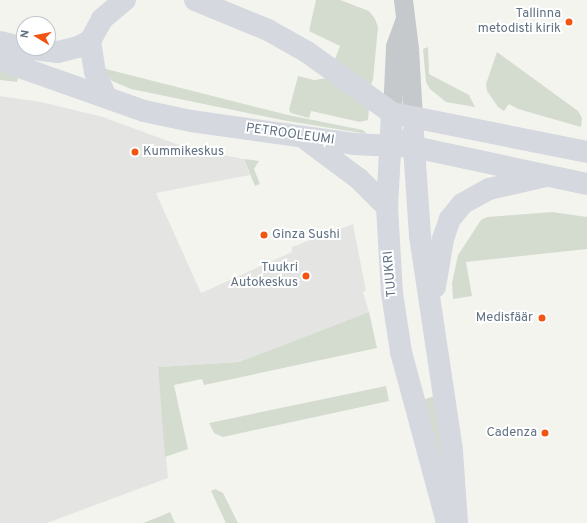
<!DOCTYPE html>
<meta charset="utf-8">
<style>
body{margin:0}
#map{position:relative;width:587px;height:523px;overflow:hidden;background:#f4f4ef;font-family:Overpass,sans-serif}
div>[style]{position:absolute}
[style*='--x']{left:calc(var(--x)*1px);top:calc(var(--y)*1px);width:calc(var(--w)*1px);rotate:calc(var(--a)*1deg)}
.built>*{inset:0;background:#e4e5e3}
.green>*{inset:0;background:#d4dcd0}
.street>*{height:19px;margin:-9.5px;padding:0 9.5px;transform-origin:9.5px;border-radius:9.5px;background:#c6c9cc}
.secondary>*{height:22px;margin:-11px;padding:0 11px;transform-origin:11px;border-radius:11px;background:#d5d9df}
.dots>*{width:11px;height:11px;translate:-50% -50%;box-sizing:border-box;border:2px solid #fff;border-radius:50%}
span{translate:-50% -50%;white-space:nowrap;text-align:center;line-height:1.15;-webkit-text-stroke:4px #fff;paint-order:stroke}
.poi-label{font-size:13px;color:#607183}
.right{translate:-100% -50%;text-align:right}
.left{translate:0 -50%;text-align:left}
.street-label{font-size:13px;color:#607183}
.north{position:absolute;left:16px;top:16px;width:40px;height:40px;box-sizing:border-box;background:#fff;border:1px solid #bfc6cd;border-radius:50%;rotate:280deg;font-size:11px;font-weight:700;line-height:16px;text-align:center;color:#607183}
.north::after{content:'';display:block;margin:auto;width:14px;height:18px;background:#f25512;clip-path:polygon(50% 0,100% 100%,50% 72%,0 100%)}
</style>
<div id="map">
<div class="built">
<i style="clip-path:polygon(0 96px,41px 102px,103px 117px,187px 148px,244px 159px,250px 175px,156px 193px,201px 293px,292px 252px,292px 247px,353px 224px,366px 291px,363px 292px,369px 312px,239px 362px,158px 367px,168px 478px,47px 523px,0 523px)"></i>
</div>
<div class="green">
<i style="clip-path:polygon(316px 0,340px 0,369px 11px,375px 19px,378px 27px,373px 80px,370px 86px,335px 59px,340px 46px,309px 31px)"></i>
<i style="clip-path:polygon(428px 47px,429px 74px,469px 95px,475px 107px,446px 102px,430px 89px,426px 82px,423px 49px)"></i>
<i style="clip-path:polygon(497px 52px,578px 111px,582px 118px,581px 127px,518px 109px,509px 104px,504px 111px,498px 107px,487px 91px,486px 84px)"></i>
<i style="clip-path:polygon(102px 68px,288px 115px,363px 130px,367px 134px,282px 120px,131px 89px,112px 81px)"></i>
<i style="clip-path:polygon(0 70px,18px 78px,17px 82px,0 80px)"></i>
<i style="clip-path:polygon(298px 76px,314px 80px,328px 78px,369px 109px,368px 120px,360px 122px,311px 111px,309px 118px,291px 113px,289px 110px)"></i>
<i style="clip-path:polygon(244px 159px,259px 161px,254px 169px,260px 184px,255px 186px)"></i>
<i style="clip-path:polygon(552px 212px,587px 217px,587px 249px,466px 262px,472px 296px,453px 299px,452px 283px,458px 255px,481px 220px,487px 217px)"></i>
<i style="clip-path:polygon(369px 312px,377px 348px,204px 385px,202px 379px,174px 385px,188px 449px,165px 457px,158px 367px,239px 362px)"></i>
<i style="clip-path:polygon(386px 386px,389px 401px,223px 437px,214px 433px,209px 423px)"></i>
<i style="clip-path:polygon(435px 396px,444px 465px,439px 466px,425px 399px)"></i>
<i style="clip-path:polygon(215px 489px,223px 493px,238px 523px,226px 523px,211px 491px)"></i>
<i style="clip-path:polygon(170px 512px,175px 523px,143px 523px,161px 516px)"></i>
</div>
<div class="street">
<i style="--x:403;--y:0;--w:48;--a:82.9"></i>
<i style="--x:409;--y:48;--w:69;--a:86.7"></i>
<i style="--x:392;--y:113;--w:67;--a:-87.4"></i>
<i style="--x:395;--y:46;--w:27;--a:-70"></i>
</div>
<div class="secondary">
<i style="--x:195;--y:0;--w:79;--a:22.3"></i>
<i style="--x:268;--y:30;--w:45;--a:29.4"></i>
<i style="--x:307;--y:52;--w:105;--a:35.7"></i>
<i style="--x:392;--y:113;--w:199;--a:11.3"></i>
<i style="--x:90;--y:41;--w:31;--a:81"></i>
<i style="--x:95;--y:72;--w:27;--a:66"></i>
<i style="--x:0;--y:42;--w:25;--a:14"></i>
<i style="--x:25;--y:48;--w:33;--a:7"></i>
<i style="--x:58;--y:52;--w:21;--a:-14"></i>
<i style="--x:78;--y:47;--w:13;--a:-27"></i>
<i style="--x:90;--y:41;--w:25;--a:-61"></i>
<i style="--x:102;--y:19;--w:30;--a:-40"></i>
<i style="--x:0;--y:60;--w:153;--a:19.5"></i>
<i style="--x:144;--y:111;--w:48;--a:12"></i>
<i style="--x:191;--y:121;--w:165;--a:8"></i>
<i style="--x:354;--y:144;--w:60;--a:2.9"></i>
<i style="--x:414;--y:147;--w:177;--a:12.1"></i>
<i style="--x:392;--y:113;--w:94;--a:93"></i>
<i style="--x:387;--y:207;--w:86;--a:86.7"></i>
<i style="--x:392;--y:293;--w:60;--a:81.3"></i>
<i style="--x:401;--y:352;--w:177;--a:74.9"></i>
<i style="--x:413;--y:133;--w:103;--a:86.1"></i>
<i style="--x:420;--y:236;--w:217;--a:81.5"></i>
<i style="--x:452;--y:451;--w:72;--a:86"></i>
<i style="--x:304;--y:138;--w:69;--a:36.7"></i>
<i style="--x:359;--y:179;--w:40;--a:45"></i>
<i style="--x:435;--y:287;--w:49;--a:-80.5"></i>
<i style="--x:443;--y:239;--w:21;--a:-71"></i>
<i style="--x:450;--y:219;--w:19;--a:-51"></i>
<i style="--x:462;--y:204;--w:31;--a:-29"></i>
<i style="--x:489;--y:189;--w:54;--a:-12.8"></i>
</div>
<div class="dots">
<i style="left:569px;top:22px;background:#f25512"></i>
<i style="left:135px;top:152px;background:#f25512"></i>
<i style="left:264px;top:235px;background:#f25512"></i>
<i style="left:306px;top:276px;background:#f25512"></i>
<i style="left:542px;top:318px;background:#f25512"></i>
<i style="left:545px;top:433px;background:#f25512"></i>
</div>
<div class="poi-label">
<span class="right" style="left:561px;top:22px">Tallinna<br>metodisti kirik</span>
<span class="left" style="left:143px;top:152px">Kummikeskus</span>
<span class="left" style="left:272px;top:235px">Ginza Sushi</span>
<span class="right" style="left:298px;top:276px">Tuukri<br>Autokeskus</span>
<span class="right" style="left:533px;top:318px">Medisfäär</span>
<span class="right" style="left:537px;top:433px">Cadenza</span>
</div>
<div class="street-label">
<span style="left:290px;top:135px;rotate:8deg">PETROOLEUMI</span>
<span style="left:391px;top:274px;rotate:-95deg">TUUKRI</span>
</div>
<div class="north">N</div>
</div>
